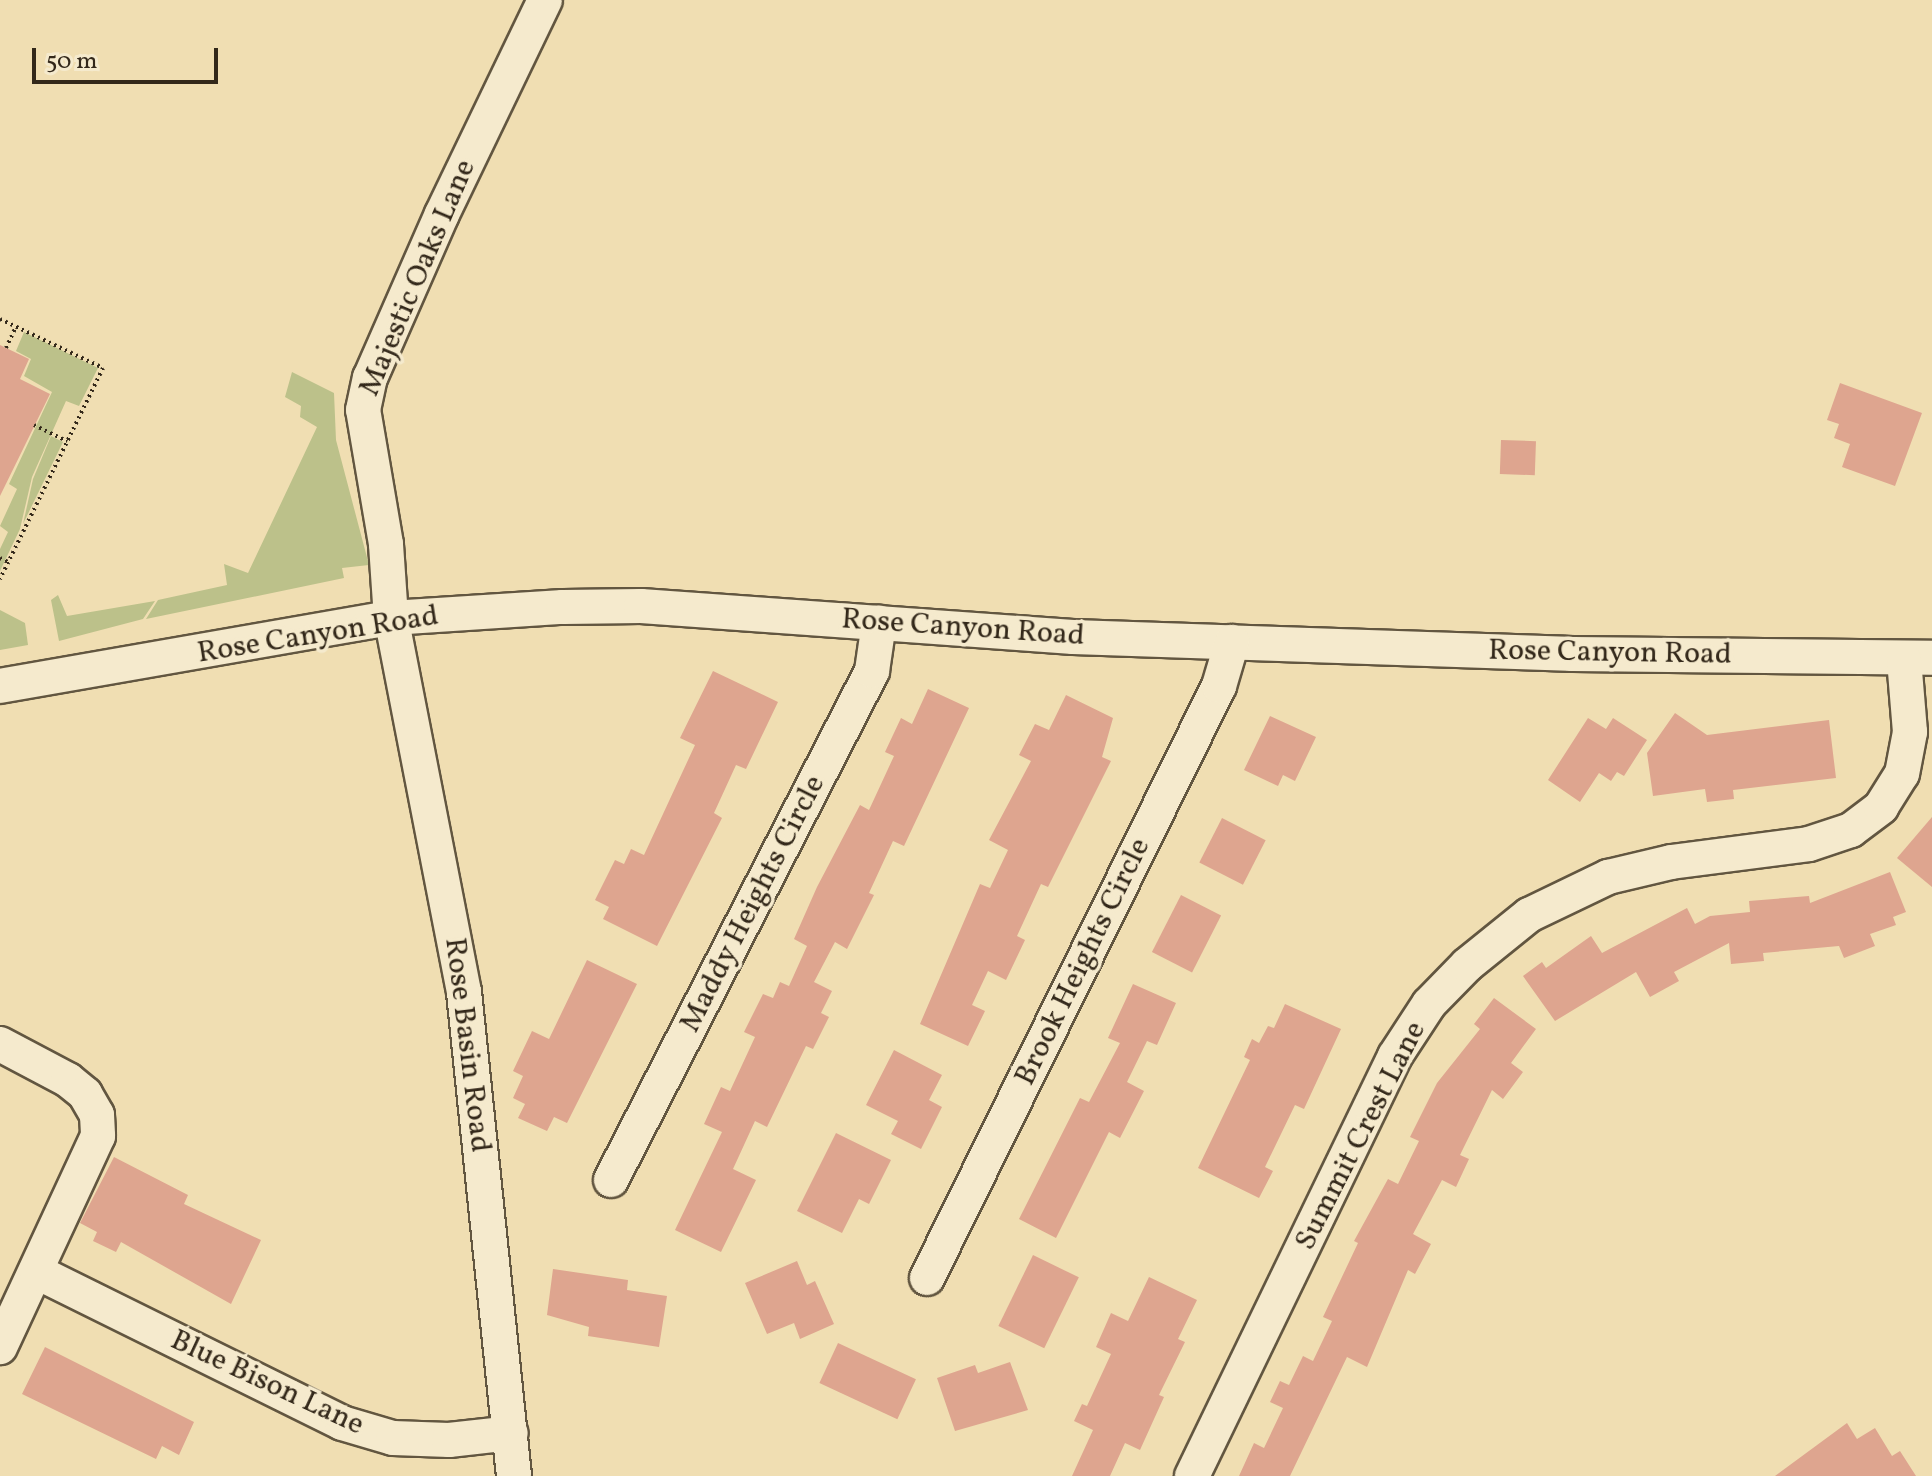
<!DOCTYPE html>
<style>
body{margin:0}
#map{position:relative;width:1932px;height:1476px;overflow:hidden;background:#f0deb2;font-family:Vollkorn,serif}
div>[style]{position:absolute}
[style*='--x']{left:calc(var(--x)*1px);top:calc(var(--y)*1px);width:calc(var(--w)*1px);rotate:calc(var(--a)*1deg)}
.green>*{inset:0;background:#bcc18a}
.building>*{inset:0;background:#dea58f;transform-origin:0 0}
.path>*{height:4px;margin-top:-2px;transform-origin:0;background:repeating-linear-gradient(90deg,#33281a 0 2px,transparent 0 6px)}
.roads{filter:drop-shadow(2px 0 #625640) drop-shadow(-2px 0 #625640) drop-shadow(0 2px #625640) drop-shadow(0 -2px #625640)}
.minor>*{height:34px;margin:-17px;padding:0 17px;transform-origin:17px;border-radius:17px;background:#f5eacd}
span{translate:-50% -50%;white-space:nowrap;text-align:center;line-height:1.15;-webkit-text-stroke:7px #f5eacd;paint-order:stroke}
.street-label{font-size:30px;color:#33281a}
.scale{position:absolute;left:32px;top:48px;width:186px;height:36px;box-sizing:border-box;border:4px solid #33281a;border-top:0;padding-left:10px;font-size:24px;line-height:28px;white-space:nowrap;color:#33281a;-webkit-text-stroke:6px #f5eacd;paint-order:stroke}
</style>
<div id="map">
<div class="green">
<i style="clip-path:polygon(24px 332px,98px 368px,79px 406px,66px 401px,32px 477px,20px 529px,0 571px,0 549px,8px 532px,0 526px,17px 489px,9px 484px,52px 392px,24px 376px,31px 359px,16px 351px)"></i>
<i style="clip-path:polygon(292px 372px,334px 393px,336px 440px,369px 565px,342px 568px,344px 578px,146px 619px,158px 600px,227px 585px,224px 564px,248px 573px,317px 427px,300px 417px,301px 406px,285px 397px)"></i>
<i style="clip-path:polygon(51px 436px,63px 442px,23px 524px,33px 479px)"></i>
<i style="clip-path:polygon(58px 595px,67px 616px,155px 601px,143px 619px,59px 641px,51px 600px)"></i>
<i style="clip-path:polygon(0 610px,25px 623px,28px 645px,0 650px)"></i>
</div>
<div class="building">
<i style="clip-path:polygon(0 345px,29px 359px,20px 379px,50px 394px,0 496px)"></i>
<i style="clip-path:polygon(1840px 383px,1922px 413px,1895px 486px,1842px 467px,1850px 444px,1834px 438px,1839px 424px,1827px 420px)"></i>
<i style="left:1501px;top:440px;width:35px;height:34px;rotate:2deg"></i>
<i style="clip-path:polygon(713px 671px,778px 702px,746px 769px,736px 765px,714px 813px,722px 818px,657px 946px,603px 919px,609px 907px,595px 900px,615px 860px,624px 864px,631px 849px,644px 855px,695px 745px,680px 738px)"></i>
<i style="clip-path:polygon(928px 689px,969px 708px,904px 846px,893px 841px,869px 893px,874px 895px,847px 949px,835px 942px,814px 982px,832px 991px,821px 1013px,829px 1017px,813px 1049px,806px 1046px,767px 1127px,755px 1121px,733px 1169px,756px 1180px,721px 1252px,675px 1230px,722px 1132px,704px 1124px,721px 1087px,730px 1091px,755px 1037px,744px 1032px,763px 994px,773px 998px,780px 982px,789px 986px,807px 946px,794px 939px,817px 887px,860px 805px,869px 810px,894px 756px,885px 752px,901px 718px,912px 724px)"></i>
<i style="clip-path:polygon(1066px 695px,1113px 718px,1102px 757px,1111px 761px,1048px 887px,1041px 884px,1017px 936px,1025px 940px,1006px 980px,988px 971px,972px 1005px,985px 1011px,968px 1046px,920px 1024px,980px 884px,990px 888px,1008px 850px,989px 840px,1031px 761px,1019px 755px,1035px 724px,1049px 730px)"></i>
<i style="clip-path:polygon(1675px 713px,1707px 735px,1829px 720px,1836px 778px,1733px 790px,1734px 799px,1707px 802px,1705px 789px,1653px 796px,1647px 753px)"></i>
<i style="clip-path:polygon(1270px 716px,1316px 737px,1295px 781px,1283px 775px,1278px 786px,1244px 770px)"></i>
<i style="clip-path:polygon(1588px 718px,1606px 729px,1613px 718px,1647px 740px,1624px 776px,1617px 772px,1611px 781px,1599px 773px,1580px 802px,1548px 780px)"></i>
<i style="clip-path:polygon(1932px 817px,1932px 887px,1897px 858px)"></i>
<i style="left:1222px;top:818px;width:49px;height:50px;rotate:27deg"></i>
<i style="clip-path:polygon(1890px 872px,1906px 912px,1893px 917px,1896px 925px,1870px 934px,1875px 946px,1844px 958px,1839px 946px,1763px 953px,1764px 961px,1731px 964px,1729px 943px,1674px 972px,1679px 981px,1650px 997px,1636px 972px,1555px 1021px,1523px 976px,1542px 962px,1546px 968px,1591px 936px,1602px 953px,1687px 908px,1695px 924px,1710px 916px,1750px 912px,1749px 901px,1809px 896px,1810px 903px)"></i>
<i style="left:1181px;top:895px;width:45px;height:64px;rotate:27deg"></i>
<i style="clip-path:polygon(587px 960px,637px 984px,567px 1123px,554px 1117px,547px 1131px,518px 1118px,525px 1104px,513px 1098px,523px 1076px,513px 1071px,532px 1031px,549px 1039px)"></i>
<i style="clip-path:polygon(1133px 984px,1176px 1003px,1157px 1045px,1147px 1041px,1127px 1082px,1144px 1091px,1120px 1138px,1109px 1132px,1056px 1238px,1019px 1219px,1080px 1098px,1089px 1102px,1120px 1043px,1108px 1038px)"></i>
<i style="clip-path:polygon(1494px 998px,1536px 1029px,1511px 1063px,1523px 1072px,1503px 1099px,1492px 1090px,1460px 1155px,1469px 1159px,1456px 1187px,1442px 1180px,1413px 1234px,1431px 1244px,1415px 1274px,1408px 1270px,1367px 1367px,1347px 1357px,1290px 1476px,1239px 1476px,1254px 1443px,1264px 1448px,1283px 1408px,1270px 1402px,1280px 1381px,1289px 1385px,1303px 1356px,1313px 1361px,1332px 1321px,1323px 1317px,1358px 1243px,1354px 1241px,1388px 1179px,1398px 1184px,1419px 1141px,1410px 1137px,1437px 1083px,1480px 1029px,1474px 1024px)"></i>
<i style="clip-path:polygon(1285px 1004px,1341px 1029px,1304px 1109px,1295px 1105px,1265px 1167px,1273px 1171px,1259px 1198px,1198px 1168px,1250px 1060px,1244px 1057px,1252px 1039px,1259px 1043px,1268px 1026px,1274px 1028px)"></i>
<i style="clip-path:polygon(894px 1050px,942px 1075px,929px 1100px,942px 1107px,921px 1149px,891px 1134px,898px 1121px,866px 1105px)"></i>
<i style="clip-path:polygon(836px 1133px,891px 1160px,869px 1204px,859px 1199px,842px 1233px,797px 1211px)"></i>
<i style="clip-path:polygon(114px 1157px,188px 1195px,184px 1204px,261px 1240px,231px 1304px,121px 1242px,116px 1252px,93px 1241px,97px 1232px,80px 1223px)"></i>
<i style="left:1033px;top:1255px;width:51px;height:79px;rotate:26deg"></i>
<i style="clip-path:polygon(797px 1261px,807px 1285px,815px 1281px,834px 1324px,800px 1339px,794px 1323px,767px 1334px,745px 1283px)"></i>
<i style="clip-path:polygon(553px 1269px,628px 1280px,627px 1290px,667px 1296px,659px 1347px,588px 1336px,589px 1327px,547px 1315px)"></i>
<i style="clip-path:polygon(1149px 1277px,1197px 1300px,1178px 1339px,1185px 1342px,1159px 1395px,1164px 1397px,1140px 1450px,1125px 1443px,1110px 1476px,1072px 1476px,1093px 1430px,1074px 1421px,1082px 1404px,1087px 1406px,1111px 1354px,1096px 1347px,1111px 1313px,1128px 1321px)"></i>
<i style="left:838px;top:1343px;width:86px;height:44px;rotate:25deg"></i>
<i style="clip-path:polygon(45px 1347px,194px 1422px,179px 1455px,162px 1446px,156px 1459px,22px 1394px)"></i>
<i style="clip-path:polygon(1010px 1362px,1028px 1410px,955px 1431px,937px 1378px,975px 1365px,978px 1373px)"></i>
<i style="clip-path:polygon(1847px 1423px,1857px 1439px,1875px 1428px,1892px 1456px,1900px 1451px,1916px 1476px,1775px 1476px)"></i>
</div>
<div class="path">
<i style="--x:0;--y:319;--w:114;--a:25.4"></i>
<i style="--x:103;--y:368;--w:235;--a:116"></i>
<i style="--x:6;--y:348;--w:23;--a:-65"></i>
<i style="--x:34;--y:425;--w:37;--a:26"></i>
<i style="--x:0;--y:558;--w:9;--a:27"></i>
</div>
<div class="roads">
<div class="minor">
<i style="--x:0;--y:686;--w:397;--a:-9.9"></i>
<i style="--x:391;--y:618;--w:172;--a:-3.7"></i>
<i style="--x:563;--y:607;--w:78;--a:-0.7"></i>
<i style="--x:641;--y:606;--w:433;--a:4.1"></i>
<i style="--x:1073;--y:637;--w:500;--a:1.95"></i>
<i style="--x:1573;--y:654;--w:359;--a:0.6"></i>
<i style="--x:0;--y:1044;--w:77;--a:27.9"></i>
<i style="--x:68;--y:1080;--w:22;--a:39"></i>
<i style="--x:85;--y:1094;--w:24;--a:60"></i>
<i style="--x:97;--y:1115;--w:21;--a:87"></i>
<i style="--x:98;--y:1136;--w:233;--a:114.9"></i>
<i style="--x:611;--y:1180;--w:572;--a:-62.85"></i>
<i style="--x:872;--y:671;--w:49;--a:-81.7"></i>
<i style="--x:37;--y:1272;--w:340;--a:26.3"></i>
<i style="--x:342;--y:1423;--w:53;--a:16.4"></i>
<i style="--x:393;--y:1438;--w:56;--a:2"></i>
<i style="--x:449;--y:1440;--w:62;--a:-6.4"></i>
<i style="--x:927;--y:1278;--w:660;--a:-63.75"></i>
<i style="--x:1219;--y:686;--w:46;--a:-73.5"></i>
<i style="--x:514;--y:1476;--w:487;--a:-95.9"></i>
<i style="--x:464;--y:992;--w:381;--a:-101"></i>
<i style="--x:391;--y:618;--w:74;--a:-93.9"></i>
<i style="--x:386;--y:544;--w:136;--a:-99.7"></i>
<i style="--x:363;--y:410;--w:33;--a:-78"></i>
<i style="--x:370;--y:378;--w:179;--a:-66.3"></i>
<i style="--x:442;--y:214;--w:237;--a:-64.3"></i>
<i style="--x:1192;--y:1476;--w:466;--a:-64.2"></i>
<i style="--x:1395;--y:1056;--w:62;--a:-56.8"></i>
<i style="--x:1429;--y:1004;--w:54;--a:-45.7"></i>
<i style="--x:1467;--y:965;--w:80;--a:-38.9"></i>
<i style="--x:1529;--y:915;--w:88;--a:-25.7"></i>
<i style="--x:1608;--y:877;--w:65;--a:-13.4"></i>
<i style="--x:1671;--y:862;--w:139;--a:-7.4"></i>
<i style="--x:1809;--y:844;--w:44;--a:-18.4"></i>
<i style="--x:1851;--y:830;--w:38;--a:-37"></i>
<i style="--x:1881;--y:807;--w:39;--a:-58"></i>
<i style="--x:1902;--y:774;--w:43;--a:-79.2"></i>
<i style="--x:1910;--y:732;--w:73;--a:-94.7"></i>
</div>
</div>
<div class="street-label">
<span style="left:418px;top:278px;rotate:-67deg">Majestic Oaks Lane</span>
<span style="left:963px;top:628px;rotate:4deg">Rose Canyon Road</span>
<span style="left:318px;top:635px;rotate:-9deg">Rose Canyon Road</span>
<span style="left:1610px;top:653px;rotate:1deg">Rose Canyon Road</span>
<span style="left:753px;top:904px;rotate:-63deg">Maddy Heights Circle</span>
<span style="left:1083px;top:962px;rotate:-64deg">Brook Heights Circle</span>
<span style="left:467px;top:1045px;rotate:83deg">Rose Basin Road</span>
<span style="left:1361px;top:1136px;rotate:-63deg">Summit Crest Lane</span>
<span style="left:267px;top:1383px;rotate:25deg">Blue Bison Lane</span>
</div>
<div class="scale">50 m</div>
</div>
